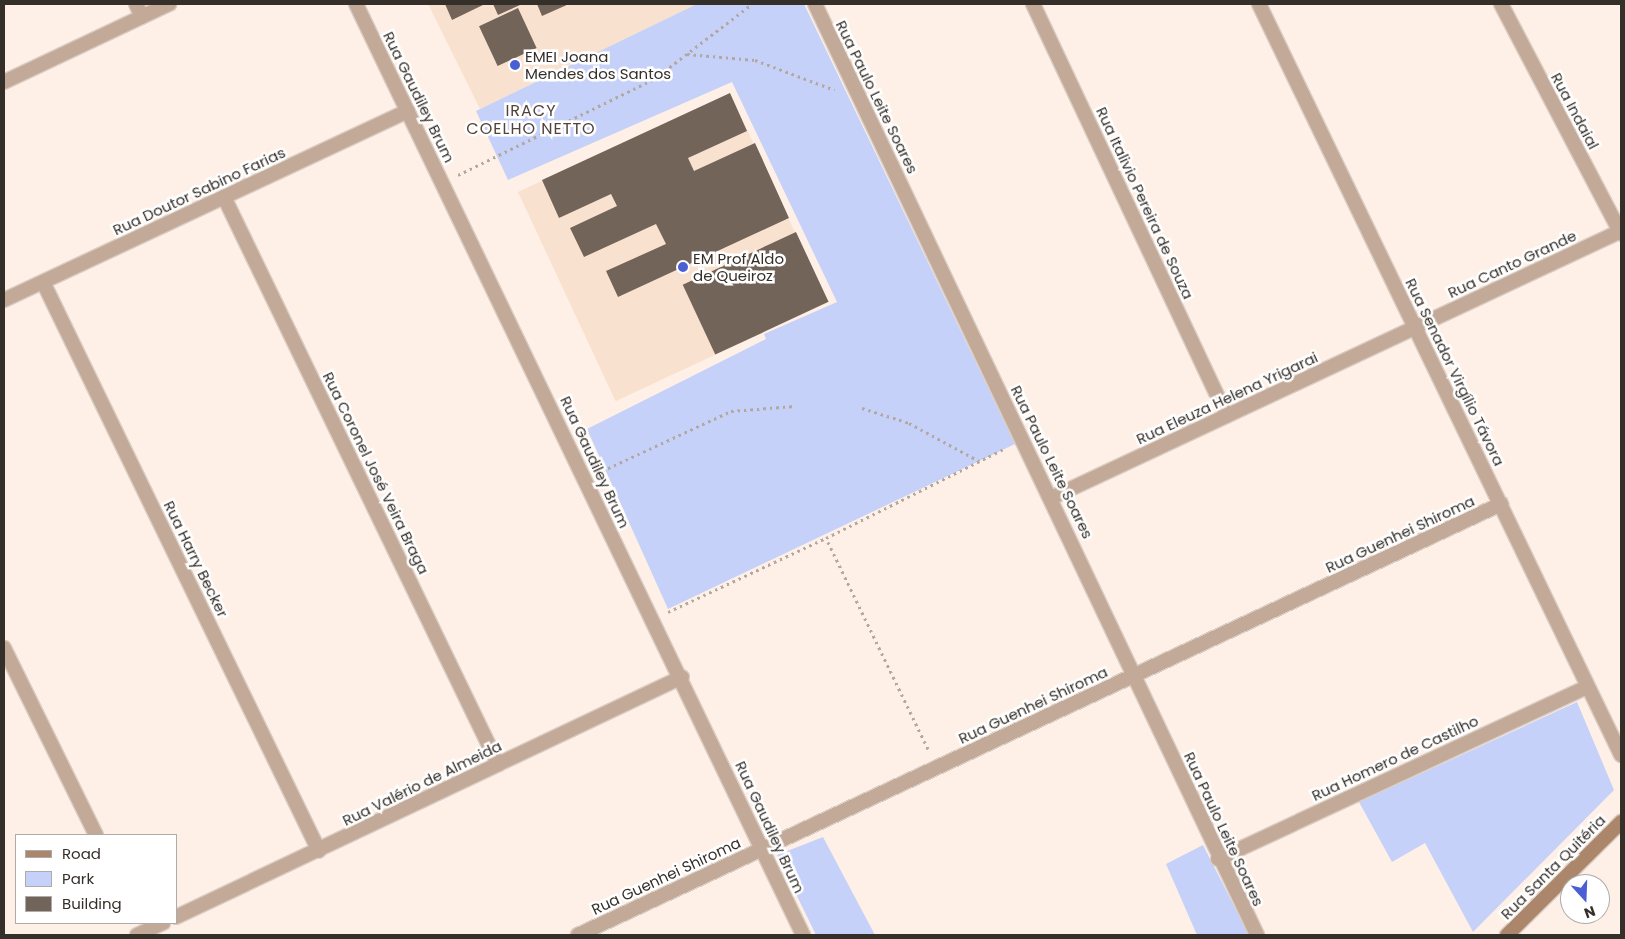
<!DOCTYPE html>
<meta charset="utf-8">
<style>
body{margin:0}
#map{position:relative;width:1625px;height:939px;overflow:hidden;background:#fef0e6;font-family:Poppins,sans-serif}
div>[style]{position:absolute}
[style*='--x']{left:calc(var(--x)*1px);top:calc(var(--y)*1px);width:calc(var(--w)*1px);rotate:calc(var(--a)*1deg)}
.built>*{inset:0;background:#f9e1d0;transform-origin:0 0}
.green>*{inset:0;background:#c5d1f8}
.building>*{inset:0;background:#736459;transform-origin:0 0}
.path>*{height:3px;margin-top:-1.5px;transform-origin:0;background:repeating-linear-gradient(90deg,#b3a8a0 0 2.5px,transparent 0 6.5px)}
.roads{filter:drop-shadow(1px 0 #dacdc4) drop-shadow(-1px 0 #dacdc4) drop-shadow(0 1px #dacdc4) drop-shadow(0 -1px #dacdc4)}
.minor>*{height:14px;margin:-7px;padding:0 7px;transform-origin:7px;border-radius:7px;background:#c3aa98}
.secondary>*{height:14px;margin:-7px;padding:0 7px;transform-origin:7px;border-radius:7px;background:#ab866b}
.dots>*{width:14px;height:14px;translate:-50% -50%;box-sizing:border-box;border:2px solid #fff;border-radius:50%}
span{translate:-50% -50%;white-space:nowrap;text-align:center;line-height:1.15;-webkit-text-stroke:5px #fff;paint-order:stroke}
.poi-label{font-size:15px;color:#352f2a}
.left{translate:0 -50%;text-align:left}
.street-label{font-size:15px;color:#352f2a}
.neighbourhood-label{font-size:16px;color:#52443b;letter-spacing:1px}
.frame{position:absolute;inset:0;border:5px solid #352f2a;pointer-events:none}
.legend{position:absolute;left:15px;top:834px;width:162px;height:90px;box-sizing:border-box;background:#fff;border:1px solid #aeacaa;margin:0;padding:6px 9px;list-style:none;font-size:15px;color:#352f2a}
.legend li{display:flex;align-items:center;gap:10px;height:25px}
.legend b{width:25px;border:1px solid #aeacaa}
.north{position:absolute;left:1560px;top:874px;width:50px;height:50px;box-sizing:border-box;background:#fff;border:1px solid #aeacaa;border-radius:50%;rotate:160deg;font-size:14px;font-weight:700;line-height:20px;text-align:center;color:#352f2a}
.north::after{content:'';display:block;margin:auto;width:18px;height:22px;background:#495fd3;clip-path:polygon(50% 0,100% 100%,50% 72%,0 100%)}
</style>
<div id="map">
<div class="built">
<i style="clip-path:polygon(428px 4px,697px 4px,480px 109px)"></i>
<i style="left:730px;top:93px;width:231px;height:234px;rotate:65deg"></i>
</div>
<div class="green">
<i style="clip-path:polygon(697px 4px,804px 4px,1015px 444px,668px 609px,587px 429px,766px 339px,764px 334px,837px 302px,732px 82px,508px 180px,476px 111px)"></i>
<i style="clip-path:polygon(1577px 702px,1614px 790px,1473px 932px,1425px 843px,1392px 862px,1359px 802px)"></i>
<i style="clip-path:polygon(823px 837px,875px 935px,816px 935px,777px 855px)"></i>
<i style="clip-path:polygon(1203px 845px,1249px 935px,1197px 935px,1166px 864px)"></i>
</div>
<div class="building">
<i style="clip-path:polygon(445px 4px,485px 4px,452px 20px)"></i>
<i style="clip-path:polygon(493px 4px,522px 4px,498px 15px)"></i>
<i style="clip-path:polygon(537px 4px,569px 4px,542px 16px)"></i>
<i style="left:518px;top:8px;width:44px;height:43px;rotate:65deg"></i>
<i style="clip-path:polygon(730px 93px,747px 131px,688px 158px,694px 171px,755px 143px,789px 218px,618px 297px,606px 271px,666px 244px,656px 224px,584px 257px,570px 228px,617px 206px,611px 194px,559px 218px,542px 180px)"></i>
<i style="left:796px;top:232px;width:77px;height:125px;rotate:65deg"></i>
</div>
<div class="path">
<i style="--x:687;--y:54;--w:68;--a:5"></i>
<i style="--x:755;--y:60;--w:85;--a:20.6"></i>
<i style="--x:458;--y:175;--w:218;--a:-26.1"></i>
<i style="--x:654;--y:79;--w:123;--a:-37.4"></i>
<i style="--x:862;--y:408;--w:49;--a:17.7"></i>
<i style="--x:909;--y:423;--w:80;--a:28.5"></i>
<i style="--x:602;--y:471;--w:142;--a:-24.9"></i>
<i style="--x:731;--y:411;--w:64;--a:-4.5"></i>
<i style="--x:668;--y:612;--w:174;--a:-25.1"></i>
<i style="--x:928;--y:749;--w:234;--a:-115.8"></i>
<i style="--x:826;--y:538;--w:201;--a:-26.6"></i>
</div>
<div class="roads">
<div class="minor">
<i style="--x:136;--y:4;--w:14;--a:65"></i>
<i style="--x:356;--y:4;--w:1033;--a:64.35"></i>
<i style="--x:815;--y:4;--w:1031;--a:64.6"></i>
<i style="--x:1033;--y:4;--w:455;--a:64.8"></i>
<i style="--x:1259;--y:4;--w:834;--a:64.26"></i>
<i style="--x:1501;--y:4;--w:259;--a:62.4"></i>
<i style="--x:4;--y:82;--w:183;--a:-25.3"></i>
<i style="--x:224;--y:197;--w:630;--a:64.21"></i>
<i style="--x:43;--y:282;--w:632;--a:64.12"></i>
<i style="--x:4;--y:300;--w:446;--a:-25.1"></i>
<i style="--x:1051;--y:498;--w:629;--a:-25.1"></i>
<i style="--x:4;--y:648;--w:208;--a:63.8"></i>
<i style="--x:1218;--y:859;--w:407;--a:-25"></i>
<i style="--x:176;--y:917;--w:560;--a:-25.38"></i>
<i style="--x:137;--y:935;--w:29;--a:-25"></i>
<i style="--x:578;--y:935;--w:1019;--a:-25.03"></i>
</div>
<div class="secondary">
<i style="--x:1507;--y:935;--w:161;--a:-44.7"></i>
</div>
</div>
<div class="dots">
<i style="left:515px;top:65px;background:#495fd3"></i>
<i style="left:683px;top:267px;background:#495fd3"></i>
</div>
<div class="poi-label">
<span class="left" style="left:525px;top:65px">EMEI Joana<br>Mendes dos Santos</span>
<span class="left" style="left:693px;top:267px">EM Prof Aldo<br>de Queiroz</span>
</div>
<div class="street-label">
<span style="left:419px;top:97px;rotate:64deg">Rua Gaudiley Brum</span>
<span style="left:877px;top:97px;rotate:64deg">Rua Paulo Leite Soares</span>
<span style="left:1575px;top:111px;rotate:62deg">Rua Indaial</span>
<span style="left:199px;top:191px;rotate:-25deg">Rua Doutor Sabino Farias</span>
<span style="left:1145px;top:203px;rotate:65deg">Rua Italivio Pereira de Souza</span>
<span style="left:1512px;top:264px;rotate:-25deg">Rua Canto Grande</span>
<span style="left:1455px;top:372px;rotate:64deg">Rua Senador Virgílio Távora</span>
<span style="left:1227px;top:398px;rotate:-25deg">Rua Eleuza Helena Yrigarai</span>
<span style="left:595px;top:462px;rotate:65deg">Rua Gaudiley Brum</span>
<span style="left:1052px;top:462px;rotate:64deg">Rua Paulo Leite Soares</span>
<span style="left:376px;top:473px;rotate:64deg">Rua Coronel José Veira Braga</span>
<span style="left:1400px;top:534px;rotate:-25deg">Rua Guenhei Shiroma</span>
<span style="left:196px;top:559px;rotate:64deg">Rua Harry Becker</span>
<span style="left:1033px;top:705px;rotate:-25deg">Rua Guenhei Shiroma</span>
<span style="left:1395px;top:758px;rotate:-25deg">Rua Homero de Castilho</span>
<span style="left:422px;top:783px;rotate:-26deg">Rua Valério de Almeida</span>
<span style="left:770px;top:827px;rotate:65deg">Rua Gaudiley Brum</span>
<span style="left:1224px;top:829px;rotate:65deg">Rua Paulo Leite Soares</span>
<span style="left:1553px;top:867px;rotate:-45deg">Rua Santa Quitéria</span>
<span style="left:666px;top:876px;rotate:-25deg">Rua Guenhei Shiroma</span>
</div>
<div class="neighbourhood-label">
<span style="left:531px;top:120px">IRACY<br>COELHO NETTO</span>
</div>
<div class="frame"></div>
<ul class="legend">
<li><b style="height:6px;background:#ab866b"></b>Road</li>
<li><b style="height:14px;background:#c5d1f8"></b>Park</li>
<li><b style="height:14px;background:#736459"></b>Building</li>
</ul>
<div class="north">N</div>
</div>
